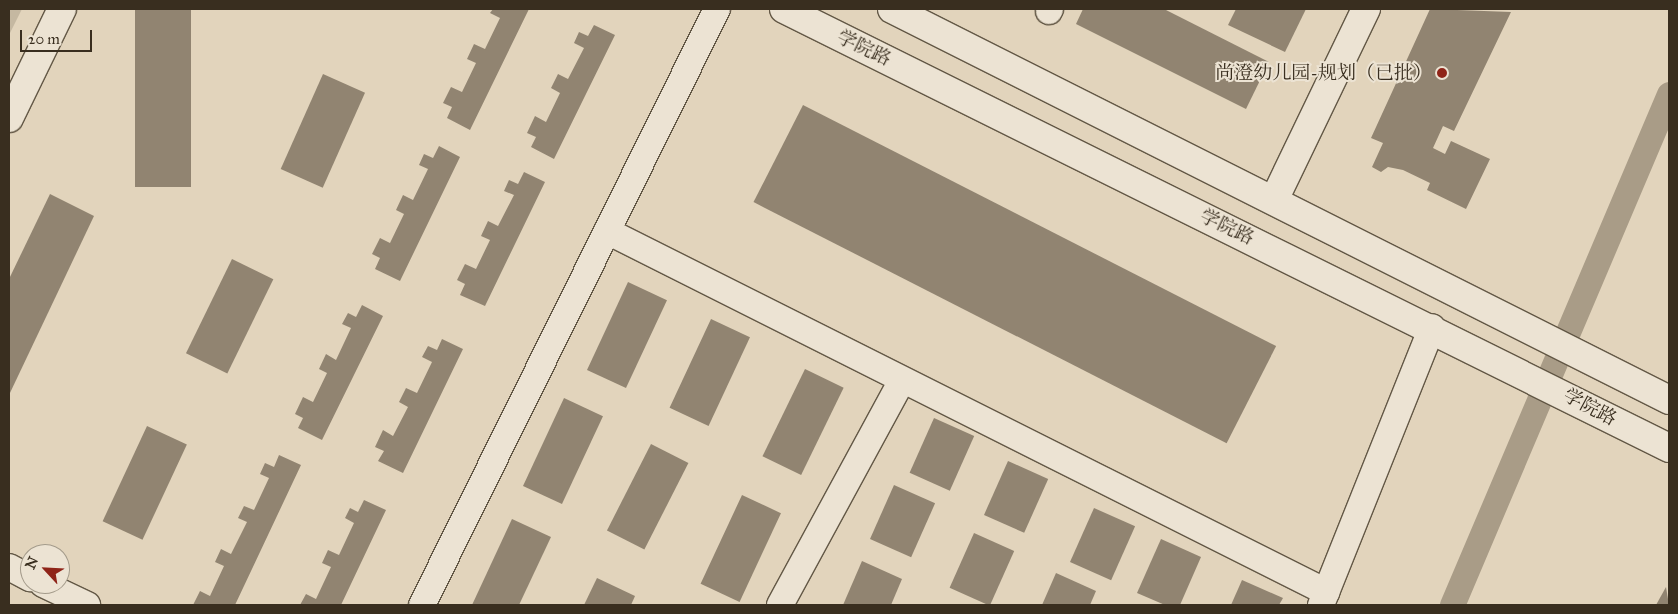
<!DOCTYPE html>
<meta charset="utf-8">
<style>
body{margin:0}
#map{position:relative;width:1678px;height:614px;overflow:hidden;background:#e2d4bc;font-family:"IM FELL Great Primer","Noto Serif SC",serif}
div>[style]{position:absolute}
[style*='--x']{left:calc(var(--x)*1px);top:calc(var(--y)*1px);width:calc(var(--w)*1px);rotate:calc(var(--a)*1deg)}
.green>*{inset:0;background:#c5b8a1}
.canal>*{height:25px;margin:-12.5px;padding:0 12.5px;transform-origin:12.5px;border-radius:12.5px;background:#a99c87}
.building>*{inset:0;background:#918471;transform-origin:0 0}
.roads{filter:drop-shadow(1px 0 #635846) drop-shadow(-1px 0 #635846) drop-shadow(0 1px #635846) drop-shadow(0 -1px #635846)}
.minor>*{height:26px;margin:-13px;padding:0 13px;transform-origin:13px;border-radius:13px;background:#ece3d3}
.tertiary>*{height:28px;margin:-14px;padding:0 14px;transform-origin:14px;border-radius:14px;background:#ece3d3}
.secondary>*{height:28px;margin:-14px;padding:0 14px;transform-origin:14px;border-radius:14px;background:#ece3d3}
.dots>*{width:14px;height:14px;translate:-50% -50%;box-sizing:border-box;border:2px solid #ece3d3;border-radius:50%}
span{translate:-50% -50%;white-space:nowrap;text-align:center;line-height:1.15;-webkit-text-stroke:4px #ece3d3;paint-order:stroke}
.street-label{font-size:19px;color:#392e1f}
.poi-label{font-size:19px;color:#392e1f}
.right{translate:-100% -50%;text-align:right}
.frame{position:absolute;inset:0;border:10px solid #392e1f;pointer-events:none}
.north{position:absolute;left:20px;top:544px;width:50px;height:50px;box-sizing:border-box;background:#ece3d3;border:1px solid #a49b8b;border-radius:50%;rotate:295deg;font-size:14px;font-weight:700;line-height:20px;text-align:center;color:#392e1f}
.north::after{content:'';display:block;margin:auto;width:18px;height:22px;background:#8f2418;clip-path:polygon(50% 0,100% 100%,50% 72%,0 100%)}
.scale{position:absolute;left:20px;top:30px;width:72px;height:22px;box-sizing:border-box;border:2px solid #392e1f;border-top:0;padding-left:6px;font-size:15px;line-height:18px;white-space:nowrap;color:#392e1f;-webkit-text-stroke:4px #ece3d3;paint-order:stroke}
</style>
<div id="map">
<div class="green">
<i style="clip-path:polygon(9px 9px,22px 9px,9px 35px)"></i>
</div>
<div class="canal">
<i style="--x:1452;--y:605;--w:555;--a:-66.99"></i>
</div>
<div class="building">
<i style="left:135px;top:9px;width:56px;height:178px"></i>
<i style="clip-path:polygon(493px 9px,529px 9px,470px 130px,447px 118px,452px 107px,443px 103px,451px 87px,462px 92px,476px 63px,467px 59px,474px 44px,485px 49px,500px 18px,490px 13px)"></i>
<i style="clip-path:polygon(1083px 9px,1164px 9px,1269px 62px,1246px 109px,1076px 24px)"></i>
<i style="clip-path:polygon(1236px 9px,1306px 9px,1285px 52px,1228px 25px)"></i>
<i style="clip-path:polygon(1430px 9px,1511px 12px,1454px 131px,1443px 126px,1433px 148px,1445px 154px,1451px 141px,1490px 159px,1466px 209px,1427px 190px,1430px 183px,1403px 170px,1388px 167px,1381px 172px,1372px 167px,1383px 143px,1371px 138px)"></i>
<i style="clip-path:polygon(594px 25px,615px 35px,554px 159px,531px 147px,536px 137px,527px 133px,535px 116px,546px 122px,560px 93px,551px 88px,558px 74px,568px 79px,584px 48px,574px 43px,579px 32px,588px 36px)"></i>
<i style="left:323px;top:74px;width:46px;height:104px;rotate:24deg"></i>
<i style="left:803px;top:105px;width:531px;height:109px;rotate:27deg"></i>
<i style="clip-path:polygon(439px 146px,460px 157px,400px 281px,375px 269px,380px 258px,372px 254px,380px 238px,390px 243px,404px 214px,396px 210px,403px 195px,413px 200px,428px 169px,419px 165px,424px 154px,433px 158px)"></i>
<i style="clip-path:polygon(524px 172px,545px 182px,485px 306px,460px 295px,465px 284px,457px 280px,465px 264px,476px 269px,490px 240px,481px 236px,488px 221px,498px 226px,514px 195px,504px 191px,509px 180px,518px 184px)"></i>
<i style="clip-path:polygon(50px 194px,94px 216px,9px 395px,9px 279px)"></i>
<i style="left:232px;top:259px;width:46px;height:105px;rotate:26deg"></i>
<i style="left:628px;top:282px;width:43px;height:97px;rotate:25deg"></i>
<i style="clip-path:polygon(362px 305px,383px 316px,322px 440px,298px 428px,303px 418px,295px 414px,303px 397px,313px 402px,327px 373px,319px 369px,326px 354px,336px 360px,351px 328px,342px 324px,348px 313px,356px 317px)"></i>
<i style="left:711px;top:319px;width:43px;height:98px;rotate:25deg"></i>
<i style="clip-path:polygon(442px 339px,463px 349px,403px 473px,378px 461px,384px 451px,375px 447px,383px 430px,393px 436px,408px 407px,399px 402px,406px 388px,417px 393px,432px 362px,422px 357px,428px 346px,437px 350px)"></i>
<i style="left:805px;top:369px;width:43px;height:97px;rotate:26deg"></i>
<i style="left:564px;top:398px;width:43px;height:97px;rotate:25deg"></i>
<i style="left:934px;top:418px;width:44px;height:60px;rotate:24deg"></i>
<i style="left:147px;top:426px;width:44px;height:105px;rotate:25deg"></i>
<i style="left:651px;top:444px;width:42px;height:97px;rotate:27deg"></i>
<i style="clip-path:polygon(279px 455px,301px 465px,235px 605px,193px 605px,200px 591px,210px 596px,224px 566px,215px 562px,221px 549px,231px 554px,247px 522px,238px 518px,244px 506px,254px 510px,269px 478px,260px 474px,265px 463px,274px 467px)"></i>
<i style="left:1008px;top:461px;width:44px;height:59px;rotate:24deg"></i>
<i style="left:894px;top:485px;width:45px;height:59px;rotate:24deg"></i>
<i style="left:742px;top:495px;width:43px;height:98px;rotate:25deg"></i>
<i style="clip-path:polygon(364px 500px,386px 510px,341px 605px,300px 605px,306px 594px,316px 599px,331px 567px,322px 563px,328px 550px,339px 555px,354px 523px,345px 518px,350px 508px,358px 512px)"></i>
<i style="left:1094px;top:508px;width:45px;height:59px;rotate:24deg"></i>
<i style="clip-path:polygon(512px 519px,551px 537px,519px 605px,472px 605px)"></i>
<i style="left:974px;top:533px;width:44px;height:60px;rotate:24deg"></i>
<i style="clip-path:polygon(1161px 539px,1201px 557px,1180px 605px,1165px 605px,1137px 593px)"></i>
<i style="clip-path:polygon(862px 561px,902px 579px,891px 605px,843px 605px)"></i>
<i style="clip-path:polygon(1056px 573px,1096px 591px,1090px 605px,1042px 605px)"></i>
<i style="clip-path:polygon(597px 578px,635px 596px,631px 605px,584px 605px)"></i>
<i style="clip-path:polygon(1242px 580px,1283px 598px,1279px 605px,1231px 605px)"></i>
<i style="clip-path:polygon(1666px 587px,1669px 605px,1656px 605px)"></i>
</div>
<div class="roads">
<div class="minor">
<i style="--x:1049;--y:11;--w:2;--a:-63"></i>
<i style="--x:607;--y:231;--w:805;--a:26.66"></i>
<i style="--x:9;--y:567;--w:24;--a:28"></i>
<i style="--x:43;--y:584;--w:49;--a:25.5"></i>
<i style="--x:422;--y:605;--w:665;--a:-63.67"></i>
<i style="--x:780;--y:605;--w:254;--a:-61.5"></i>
<i style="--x:1321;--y:605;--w:299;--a:-68.2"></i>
</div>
<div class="tertiary">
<i style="--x:1275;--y:198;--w:210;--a:-64.3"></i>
</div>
<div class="secondary">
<i style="--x:784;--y:9;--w:988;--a:26.38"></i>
<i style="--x:892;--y:9;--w:870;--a:26.71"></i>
<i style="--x:9;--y:118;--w:121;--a:-64.1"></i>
</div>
</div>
<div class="dots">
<i style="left:1442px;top:73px;background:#8f2418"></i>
</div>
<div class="street-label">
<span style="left:864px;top:48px;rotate:26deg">学院路</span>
<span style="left:1227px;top:227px;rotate:26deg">学院路</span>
<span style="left:1590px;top:407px;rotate:28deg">学院路</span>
</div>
<div class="poi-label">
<span class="right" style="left:1432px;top:73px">尚澄幼儿园-规划（已批）</span>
</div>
<div class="frame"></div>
<div class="north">N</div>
<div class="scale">20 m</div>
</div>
